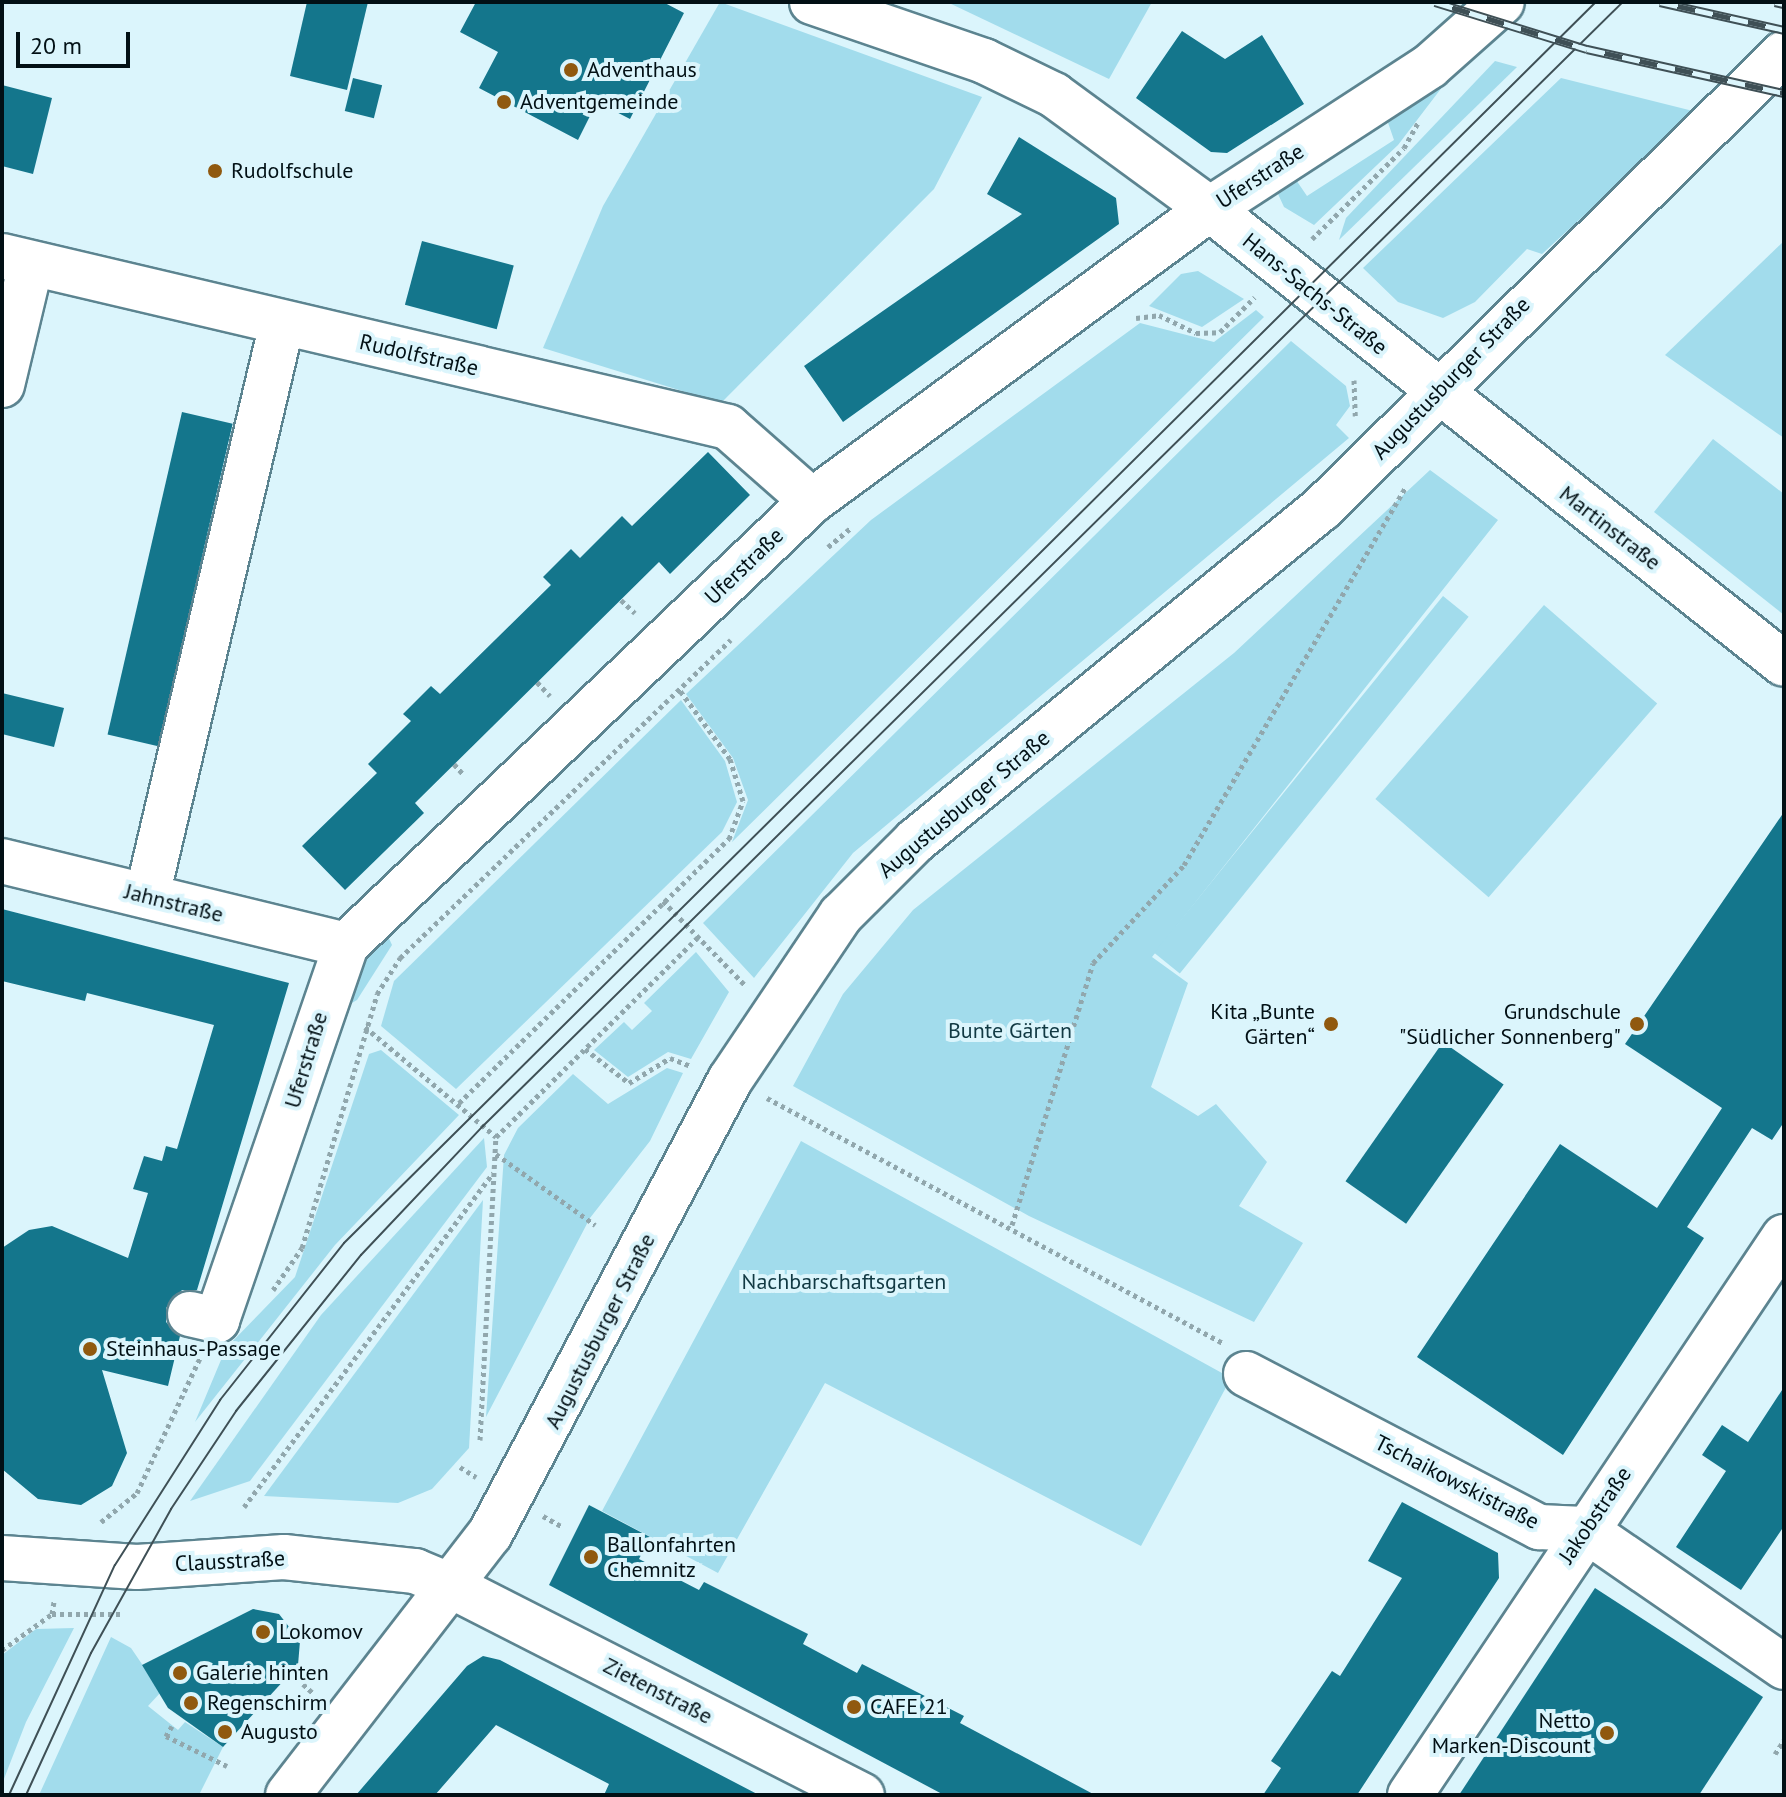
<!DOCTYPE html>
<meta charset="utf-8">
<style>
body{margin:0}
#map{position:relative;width:1786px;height:1797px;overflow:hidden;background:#dbf5fc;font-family:"PT Sans",sans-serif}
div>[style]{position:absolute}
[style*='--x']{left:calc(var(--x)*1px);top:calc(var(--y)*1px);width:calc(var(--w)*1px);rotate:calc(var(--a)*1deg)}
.green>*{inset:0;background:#a2dcec;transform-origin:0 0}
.building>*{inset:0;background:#14768c;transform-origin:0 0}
.path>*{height:5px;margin-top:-2.5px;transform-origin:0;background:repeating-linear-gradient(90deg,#91a7ad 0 4px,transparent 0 8px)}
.roads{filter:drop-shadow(2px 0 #5c8490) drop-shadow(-2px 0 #5c8490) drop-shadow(0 2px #5c8490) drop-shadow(0 -2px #5c8490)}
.minor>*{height:44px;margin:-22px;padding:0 22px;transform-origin:22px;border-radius:22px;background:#fff}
.major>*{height:44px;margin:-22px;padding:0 22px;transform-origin:22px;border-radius:22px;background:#fff}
.tram>*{height:2px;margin:-1px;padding:0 1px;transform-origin:1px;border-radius:1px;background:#3f5056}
.rail>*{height:9px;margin-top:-4.5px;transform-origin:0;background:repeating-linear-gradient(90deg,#dbf5fc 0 18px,#3f5056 0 36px);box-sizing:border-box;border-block:2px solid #3f5056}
.dots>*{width:22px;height:22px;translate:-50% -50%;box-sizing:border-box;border:4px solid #dbf5fc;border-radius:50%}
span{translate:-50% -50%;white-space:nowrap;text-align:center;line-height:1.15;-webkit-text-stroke:8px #dbf5fc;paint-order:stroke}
.poi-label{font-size:22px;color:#021015}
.left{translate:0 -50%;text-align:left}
.right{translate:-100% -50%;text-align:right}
.street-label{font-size:22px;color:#021015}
.park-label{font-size:22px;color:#113943}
.frame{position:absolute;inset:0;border:4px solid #021015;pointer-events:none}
.scale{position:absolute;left:16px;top:32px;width:114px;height:36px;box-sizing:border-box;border:4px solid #021015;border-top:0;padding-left:10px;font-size:24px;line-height:28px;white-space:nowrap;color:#021015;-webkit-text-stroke:6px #dbf5fc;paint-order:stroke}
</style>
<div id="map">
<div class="green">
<i style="clip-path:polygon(720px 2px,982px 97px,934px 189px,721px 403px,543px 348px,603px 206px)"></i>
<i style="clip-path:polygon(947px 2px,1152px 2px,1109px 79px)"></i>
<i style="clip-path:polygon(1495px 61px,1517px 67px,1339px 240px,1346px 218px)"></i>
<i style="clip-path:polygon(1561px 78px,1697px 112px,1542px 254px,1527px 249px,1475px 302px,1443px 318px,1398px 302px,1363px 268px)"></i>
<i style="clip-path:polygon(1430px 86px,1443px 86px,1398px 145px,1314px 225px,1284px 207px,1278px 194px,1292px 174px,1307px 196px,1394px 140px,1385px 114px)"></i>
<i style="clip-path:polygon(1784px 241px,1784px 438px,1665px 355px)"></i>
<i style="clip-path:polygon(1198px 271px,1244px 299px,1202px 327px,1149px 306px,1181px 274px)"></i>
<i style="clip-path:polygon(1256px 310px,1264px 317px,732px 842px,748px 800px,733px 758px,686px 694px,871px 520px,1140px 323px,1214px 342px)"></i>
<i style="clip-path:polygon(1291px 341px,1346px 386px,1350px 406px,1336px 425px,1349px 438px,853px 853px,754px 978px,703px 923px)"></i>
<i style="clip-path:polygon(1713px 439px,1784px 494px,1784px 615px,1654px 512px)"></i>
<i style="clip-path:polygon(1430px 470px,1498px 520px,1152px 957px,1188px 983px,1151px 1087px,1198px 1116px,1216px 1104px,1267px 1162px,1239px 1206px,1303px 1243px,1254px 1322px,1029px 1216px,793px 1086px,843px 994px,913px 910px,1234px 653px)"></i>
<i style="left:1443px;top:596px;width:33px;height:459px;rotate:39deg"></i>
<i style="left:1544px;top:605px;width:150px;height:257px;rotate:41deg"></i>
<i style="clip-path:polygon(681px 700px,725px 761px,737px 802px,722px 832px,456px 1089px,381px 1026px,394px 981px)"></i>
<i style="clip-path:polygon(387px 934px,392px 945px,357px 1000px,343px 1008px,348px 975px)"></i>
<i style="clip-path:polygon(696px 952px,729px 992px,691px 1059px,668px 1052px,628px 1077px,594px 1050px,624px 1022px,632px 1030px,652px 1011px,644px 1003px)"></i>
<i style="clip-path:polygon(381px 1050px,459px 1115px,335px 1245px,195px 1422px,226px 1348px,295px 1277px,369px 1054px)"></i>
<i style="clip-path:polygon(667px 1068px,683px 1073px,650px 1141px,590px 1218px,486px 1417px,504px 1155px,518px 1128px,573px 1074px,608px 1104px)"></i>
<i style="clip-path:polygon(484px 1138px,487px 1167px,250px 1481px,190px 1501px,321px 1315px)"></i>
<i style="clip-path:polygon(801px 1141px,1231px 1378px,1141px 1546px,825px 1383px,718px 1573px,602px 1511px)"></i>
<i style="clip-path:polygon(483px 1200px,469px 1448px,432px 1489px,398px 1503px,264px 1496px)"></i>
<i style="clip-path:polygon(74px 1628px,26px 1722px,2px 1784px,2px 1655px,36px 1629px)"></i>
<i style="clip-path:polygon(111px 1637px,131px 1648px,161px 1692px,148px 1706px,178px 1730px,185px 1722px,223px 1747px,199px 1795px,39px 1795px)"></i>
</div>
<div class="building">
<i style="clip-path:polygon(307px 2px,368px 2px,347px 90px,290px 76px)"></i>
<i style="clip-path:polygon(476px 2px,663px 2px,684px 13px,630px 119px,597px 102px,578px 140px,479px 88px,498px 52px,460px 32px)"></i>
<i style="clip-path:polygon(1182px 31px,1225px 59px,1262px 35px,1304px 104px,1227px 153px,1211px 152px,1136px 98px)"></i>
<i style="left:353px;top:78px;width:30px;height:34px;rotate:14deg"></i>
<i style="clip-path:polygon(2px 85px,52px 98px,33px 174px,2px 166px)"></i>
<i style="clip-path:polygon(1019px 137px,1116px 198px,1119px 224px,843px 422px,804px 366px,1022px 214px,987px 194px)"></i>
<i style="left:422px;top:241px;width:95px;height:66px;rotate:15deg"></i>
<i style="left:182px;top:412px;width:52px;height:331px;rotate:13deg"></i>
<i style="clip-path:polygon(708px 452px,750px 495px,670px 574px,659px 562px,415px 803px,424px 813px,345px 890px,302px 846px,377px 773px,368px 764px,411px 721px,403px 714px,431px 686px,440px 694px,551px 585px,543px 577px,571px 549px,580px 558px,622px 516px,632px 526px)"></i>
<i style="clip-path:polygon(2px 693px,64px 708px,54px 747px,2px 734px)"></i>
<i style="clip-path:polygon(1784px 812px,1784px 1122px,1772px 1140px,1752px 1128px,1687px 1227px,1704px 1238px,1563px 1455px,1417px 1357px,1560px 1144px,1657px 1208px,1722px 1108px,1625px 1044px)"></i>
<i style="clip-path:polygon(2px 909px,289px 983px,197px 1290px,182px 1290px,166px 1308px,166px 1322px,180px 1336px,168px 1386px,102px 1370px,127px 1453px,112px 1486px,81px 1505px,38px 1499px,2px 1469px,2px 1248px,29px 1230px,52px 1226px,128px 1258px,148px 1193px,133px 1189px,144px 1156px,162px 1161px,166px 1146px,177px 1149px,214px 1025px,87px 993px,85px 1001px,2px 981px)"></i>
<i style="left:1443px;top:1042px;width:74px;height:170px;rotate:35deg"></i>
<i style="clip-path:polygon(1784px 1387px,1784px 1526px,1741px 1590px,1676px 1547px,1726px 1471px,1702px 1455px,1722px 1425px,1748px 1442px)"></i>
<i style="clip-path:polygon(1402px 1502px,1498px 1553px,1499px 1578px,1357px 1795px,1263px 1795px,1281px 1768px,1271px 1761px,1332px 1671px,1340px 1676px,1402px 1578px,1368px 1561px)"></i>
<i style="clip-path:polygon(589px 1505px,650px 1537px,639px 1559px,699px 1590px,704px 1582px,808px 1634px,803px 1644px,857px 1673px,862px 1664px,964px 1716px,960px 1723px,1095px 1795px,944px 1795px,549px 1585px)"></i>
<i style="clip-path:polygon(1595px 1588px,1763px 1697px,1699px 1795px,1459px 1795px)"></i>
<i style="clip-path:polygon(253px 1609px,279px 1614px,300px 1641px,298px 1665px,223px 1747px,168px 1708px,142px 1665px)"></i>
<i style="clip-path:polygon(483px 1656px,500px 1660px,759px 1795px,604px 1795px,609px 1784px,496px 1725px,435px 1795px,356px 1795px,467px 1666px)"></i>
</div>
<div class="path">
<i style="--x:1312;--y:239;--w:129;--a:-44.7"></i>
<i style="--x:1404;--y:148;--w:29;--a:-61"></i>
<i style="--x:1136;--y:318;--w:23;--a:-7"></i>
<i style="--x:1159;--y:315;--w:41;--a:25.9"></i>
<i style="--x:1196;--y:333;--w:24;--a:-2"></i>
<i style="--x:1220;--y:332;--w:49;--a:-45"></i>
<i style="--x:1354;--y:380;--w:36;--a:88"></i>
<i style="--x:828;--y:547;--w:30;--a:-40"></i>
<i style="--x:621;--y:600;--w:19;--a:43"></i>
<i style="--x:537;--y:682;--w:19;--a:47"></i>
<i style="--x:454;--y:764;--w:15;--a:48"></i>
<i style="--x:663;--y:901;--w:117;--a:45.7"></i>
<i style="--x:365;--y:1027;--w:171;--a:40"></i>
<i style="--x:585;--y:1049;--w:56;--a:37.7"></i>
<i style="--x:629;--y:1083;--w:48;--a:-31.4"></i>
<i style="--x:670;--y:1058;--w:22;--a:21"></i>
<i style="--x:767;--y:1098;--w:518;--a:28.25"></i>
<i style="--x:459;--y:1103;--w:378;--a:-44.4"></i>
<i style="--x:729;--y:839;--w:40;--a:-69.8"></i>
<i style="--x:743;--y:801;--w:44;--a:-107.2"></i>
<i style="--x:730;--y:759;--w:87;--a:-126.1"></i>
<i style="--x:496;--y:1154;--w:122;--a:35.6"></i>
<i style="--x:1012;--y:1225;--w:274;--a:-72.8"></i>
<i style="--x:1093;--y:963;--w:134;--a:-47.1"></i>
<i style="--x:1184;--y:865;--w:439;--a:-59.6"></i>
<i style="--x:273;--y:1290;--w:51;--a:-55.4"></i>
<i style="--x:302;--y:1248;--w:265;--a:-73.5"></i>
<i style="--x:377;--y:994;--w:43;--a:-57.4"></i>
<i style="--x:400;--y:958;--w:459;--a:-43.9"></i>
<i style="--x:480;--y:1440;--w:303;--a:-87"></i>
<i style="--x:496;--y:1137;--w:284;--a:-44.7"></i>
<i style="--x:460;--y:1467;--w:19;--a:32"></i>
<i style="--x:244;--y:1507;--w:417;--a:-53.3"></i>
<i style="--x:543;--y:1516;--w:21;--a:29"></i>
<i style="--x:101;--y:1522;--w:46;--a:-38.9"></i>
<i style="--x:137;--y:1493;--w:151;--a:-65"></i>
<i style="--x:52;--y:1614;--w:71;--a:0"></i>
<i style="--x:2;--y:1650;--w:62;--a:-35.8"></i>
<i style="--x:52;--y:1614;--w:13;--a:-81"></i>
<i style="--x:303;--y:1684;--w:15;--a:42"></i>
<i style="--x:172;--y:1726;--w:12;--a:121"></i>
<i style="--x:166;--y:1736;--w:68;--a:26.2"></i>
<i style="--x:1775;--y:1754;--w:17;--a:-57"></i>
</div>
<div class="roads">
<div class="minor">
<i style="--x:812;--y:2;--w:182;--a:18.9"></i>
<i style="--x:984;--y:61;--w:78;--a:25.9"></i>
<i style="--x:1054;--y:95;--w:193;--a:36.2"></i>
<i style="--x:1210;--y:209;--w:732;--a:38.4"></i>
<i style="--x:2;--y:256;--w:746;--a:13.25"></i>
<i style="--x:728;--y:427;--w:112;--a:41.4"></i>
<i style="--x:2;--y:385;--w:124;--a:-76.5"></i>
<i style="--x:2;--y:861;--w:354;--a:13.7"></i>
<i style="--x:147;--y:896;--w:589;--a:-76.74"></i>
<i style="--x:190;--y:1314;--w:28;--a:13"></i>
<i style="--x:217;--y:1320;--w:397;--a:-71"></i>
<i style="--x:346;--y:945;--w:644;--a:-43.62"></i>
<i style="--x:812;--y:501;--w:494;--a:-36.3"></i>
<i style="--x:1210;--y:209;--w:262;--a:-33"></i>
<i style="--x:1430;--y:66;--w:96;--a:-41.6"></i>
<i style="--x:1246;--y:1374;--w:331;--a:27.6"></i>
<i style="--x:1539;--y:1527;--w:45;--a:2.5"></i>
<i style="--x:1584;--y:1529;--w:243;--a:34.6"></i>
<i style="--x:453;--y:1587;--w:459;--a:27"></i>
<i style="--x:1410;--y:1795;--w:672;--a:-56.17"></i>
</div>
<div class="major">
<i style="--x:2;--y:1558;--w:135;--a:3.8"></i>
<i style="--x:137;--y:1567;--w:147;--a:-3.9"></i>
<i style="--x:284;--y:1557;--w:132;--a:6.1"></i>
<i style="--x:415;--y:1571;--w:41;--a:22.8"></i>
<i style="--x:288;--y:1795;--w:330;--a:-52.3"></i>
<i style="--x:490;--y:1534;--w:514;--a:-62.14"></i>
<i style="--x:730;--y:1080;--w:199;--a:-56.1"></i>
<i style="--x:841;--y:915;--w:105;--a:-45"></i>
<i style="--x:915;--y:841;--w:526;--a:-39.29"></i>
<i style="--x:1322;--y:508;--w:648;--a:-44.56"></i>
</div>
</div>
<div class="tram">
<i style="--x:9;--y:1795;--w:253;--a:-65.3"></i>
<i style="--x:115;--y:1565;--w:196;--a:-57.5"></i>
<i style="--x:220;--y:1400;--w:200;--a:-51.7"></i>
<i style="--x:344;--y:1243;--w:1763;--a:-44.75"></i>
<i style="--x:26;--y:1795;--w:156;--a:-65.4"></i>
<i style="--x:91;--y:1653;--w:165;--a:-60.9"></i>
<i style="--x:171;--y:1509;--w:118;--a:-56.4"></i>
<i style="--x:236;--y:1411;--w:200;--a:-51.3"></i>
<i style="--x:361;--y:1255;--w:178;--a:-46.6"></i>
<i style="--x:483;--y:1126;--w:1601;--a:-44.6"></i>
</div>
<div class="rail">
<i style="--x:1435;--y:2;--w:159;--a:17.2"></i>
<i style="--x:1587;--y:49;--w:202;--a:12.6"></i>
<i style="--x:1660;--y:2;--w:127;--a:12.7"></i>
<i style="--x:1775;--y:2;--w:9;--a:13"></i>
</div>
<div class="dots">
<i style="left:571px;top:70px;background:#90590f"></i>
<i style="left:504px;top:102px;background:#90590f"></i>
<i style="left:215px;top:171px;background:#90590f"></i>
<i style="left:1331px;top:1024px;background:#90590f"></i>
<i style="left:1637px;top:1024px;background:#90590f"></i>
<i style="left:90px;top:1349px;background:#90590f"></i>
<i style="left:591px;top:1557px;background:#90590f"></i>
<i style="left:263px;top:1632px;background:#90590f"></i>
<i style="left:180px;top:1673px;background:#90590f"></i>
<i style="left:191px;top:1703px;background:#90590f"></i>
<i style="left:854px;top:1707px;background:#90590f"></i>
<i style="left:225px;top:1732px;background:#90590f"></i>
<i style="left:1607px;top:1733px;background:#90590f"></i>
</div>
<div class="poi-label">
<span class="left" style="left:587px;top:70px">Adventhaus</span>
<span class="left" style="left:520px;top:102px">Adventgemeinde</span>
<span class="left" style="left:231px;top:171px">Rudolfschule</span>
<span class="right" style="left:1315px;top:1024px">Kita „Bunte<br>Gärten“</span>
<span class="right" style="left:1621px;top:1024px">Grundschule<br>"Südlicher Sonnenberg"</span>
<span class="left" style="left:106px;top:1349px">Steinhaus-Passage</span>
<span class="left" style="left:607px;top:1557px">Ballonfahrten<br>Chemnitz</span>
<span class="left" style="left:279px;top:1632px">Lokomov</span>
<span class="left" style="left:196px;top:1673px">Galerie hinten</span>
<span class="left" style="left:207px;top:1703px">Regenschirm</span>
<span class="left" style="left:870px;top:1707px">CAFE 21</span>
<span class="right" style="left:1591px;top:1733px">Netto<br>Marken-Discount</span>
<span class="left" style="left:241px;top:1732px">Augusto</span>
</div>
<div class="street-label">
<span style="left:1260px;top:176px;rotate:-33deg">Uferstraße</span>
<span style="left:1315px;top:294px;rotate:39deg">Hans-Sachs-Straße</span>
<span style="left:419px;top:355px;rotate:13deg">Rudolfstraße</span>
<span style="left:1451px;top:378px;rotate:-46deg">Augustusburger Straße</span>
<span style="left:1610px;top:528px;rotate:38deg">Martinstraße</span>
<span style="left:744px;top:566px;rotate:-44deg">Uferstraße</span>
<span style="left:964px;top:804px;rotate:-40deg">Augustusburger Straße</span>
<span style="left:174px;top:903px;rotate:14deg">Jahnstraße</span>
<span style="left:306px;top:1060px;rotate:-73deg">Uferstraße</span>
<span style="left:600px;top:1331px;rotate:-63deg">Augustusburger Straße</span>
<span style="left:1457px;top:1482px;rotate:27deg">Tschaikowskistraße</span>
<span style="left:1595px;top:1515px;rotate:-56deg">Jakobstraße</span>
<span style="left:230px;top:1561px;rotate:-3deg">Clausstraße</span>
<span style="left:658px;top:1691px;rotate:27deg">Zietenstraße</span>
</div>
<div class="park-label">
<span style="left:1010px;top:1031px">Bunte Gärten</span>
<span style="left:844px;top:1282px">Nachbarschaftsgarten</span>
</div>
<div class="frame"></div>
<div class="scale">20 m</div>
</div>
